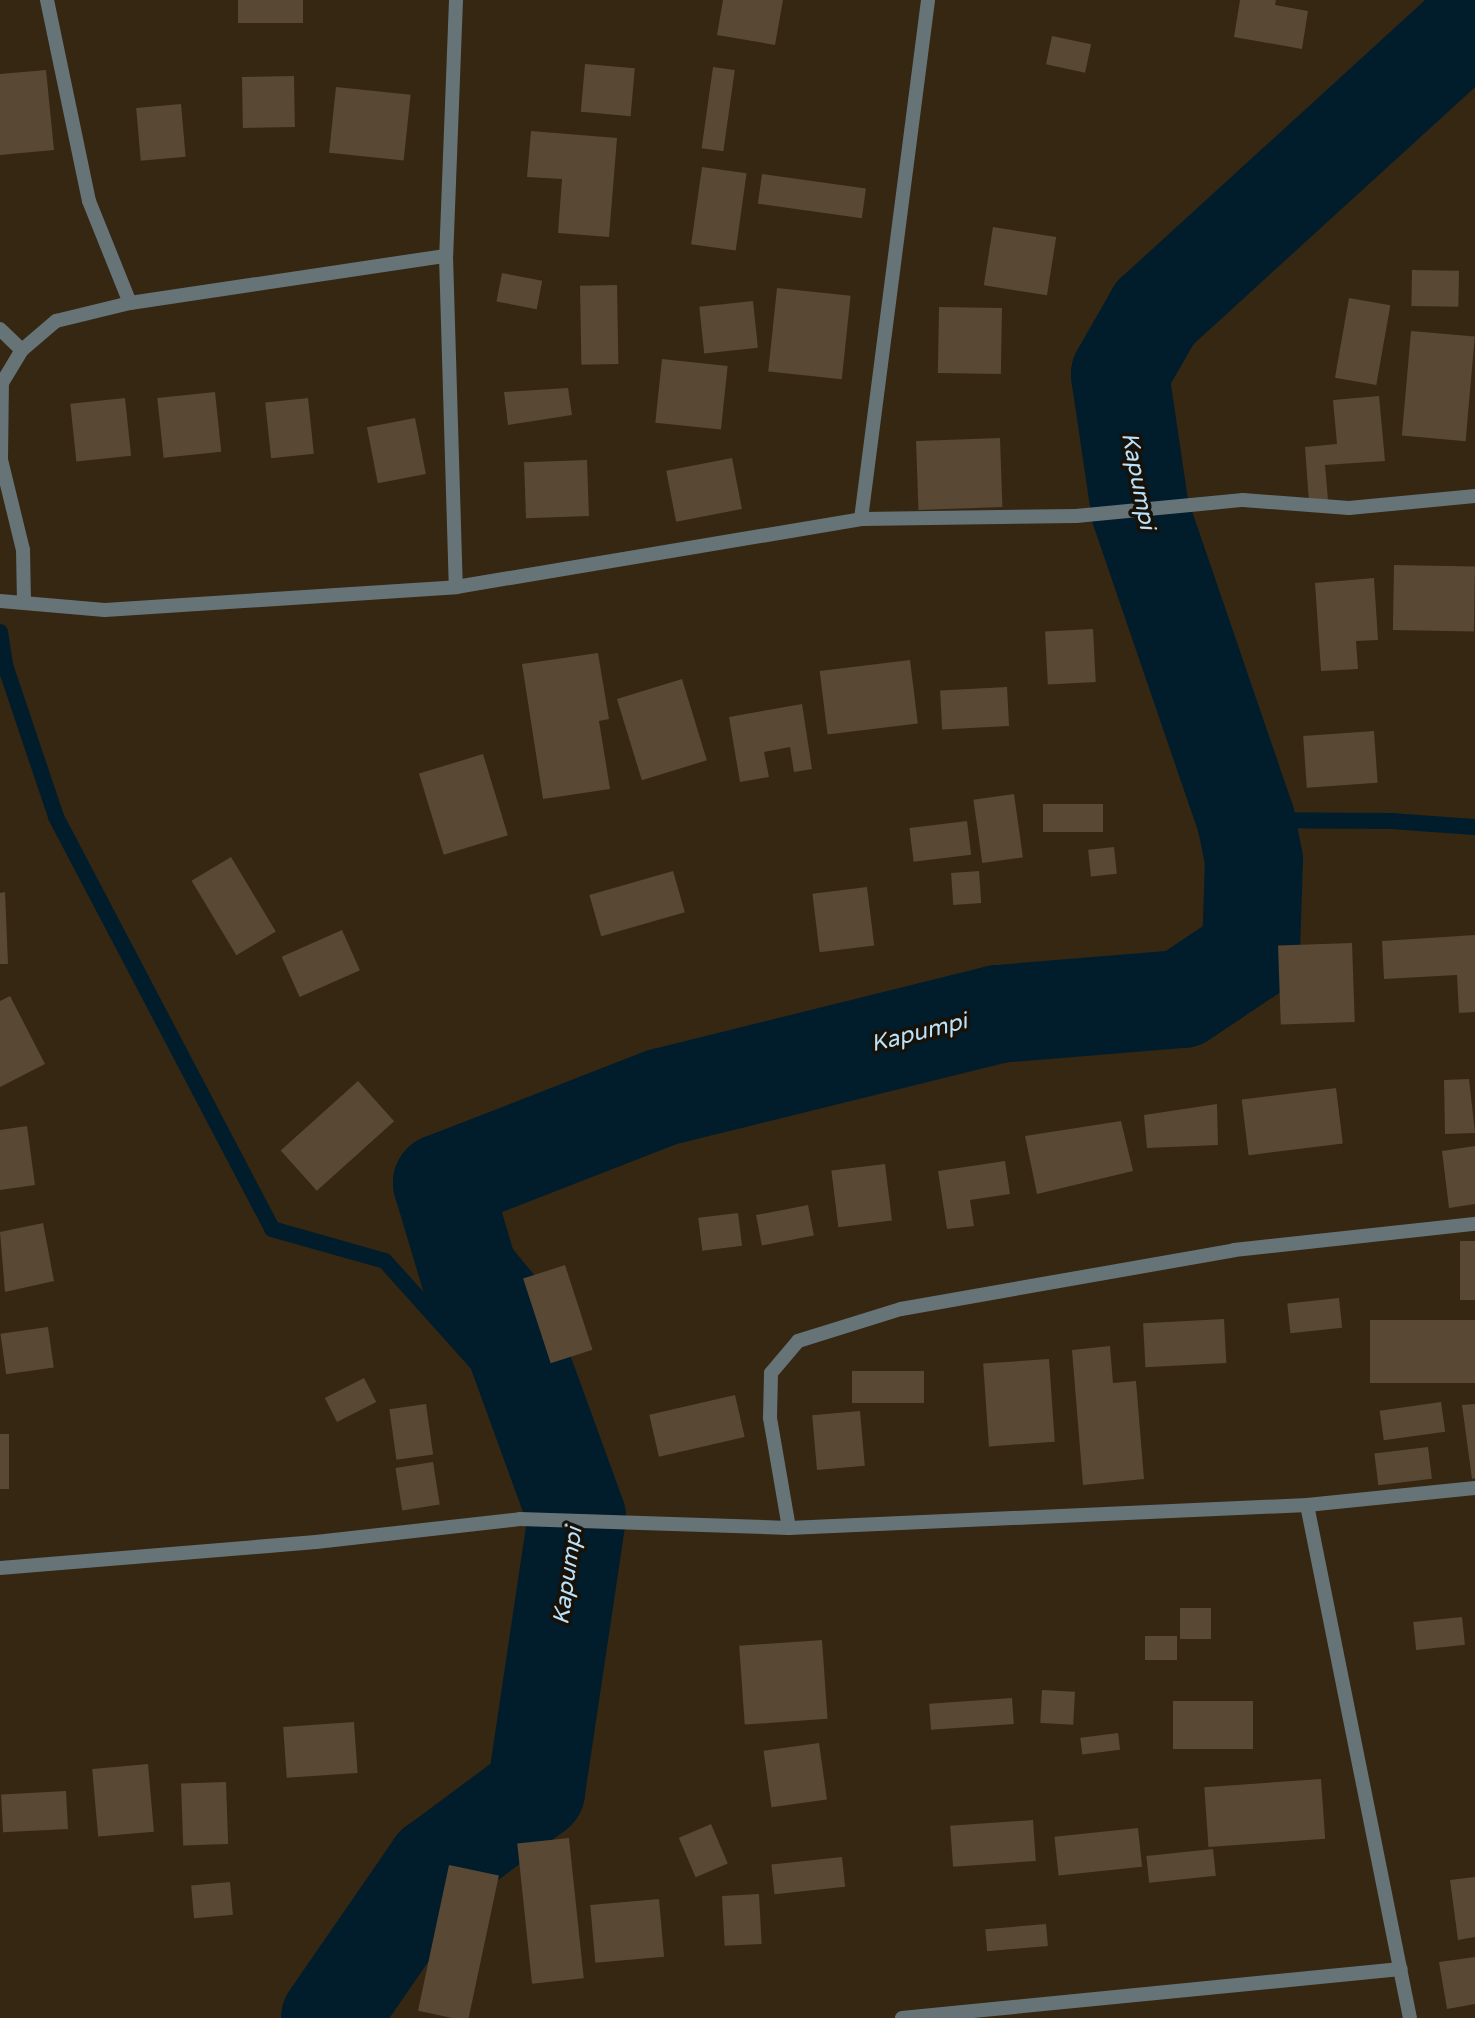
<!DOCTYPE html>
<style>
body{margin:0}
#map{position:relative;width:1475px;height:2018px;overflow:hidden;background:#362712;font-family:"Varela Round",sans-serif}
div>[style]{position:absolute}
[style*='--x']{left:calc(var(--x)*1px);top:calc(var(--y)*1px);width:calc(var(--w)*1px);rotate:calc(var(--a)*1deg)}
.stream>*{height:16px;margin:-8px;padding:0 8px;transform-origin:8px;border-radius:8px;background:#011d2c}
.river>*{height:98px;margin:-49px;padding:0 49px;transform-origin:49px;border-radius:49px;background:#011d2c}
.building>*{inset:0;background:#594833;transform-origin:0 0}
.street>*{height:14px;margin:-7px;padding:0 7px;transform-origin:7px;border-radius:7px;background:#667478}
span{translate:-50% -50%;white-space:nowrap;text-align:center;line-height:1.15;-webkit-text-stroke:7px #181108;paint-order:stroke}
.water-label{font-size:23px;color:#bbe2fa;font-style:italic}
</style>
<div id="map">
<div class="stream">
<i style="--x:0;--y:632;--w:36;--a:81"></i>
<i style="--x:6;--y:668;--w:157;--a:71.4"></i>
<i style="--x:56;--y:817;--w:465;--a:62.3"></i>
<i style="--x:272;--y:1229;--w:117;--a:15.8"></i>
<i style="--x:385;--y:1261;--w:250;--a:48.1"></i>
<i style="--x:1246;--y:820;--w:145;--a:0.4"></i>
<i style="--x:1391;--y:821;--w:84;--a:4.1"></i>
</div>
<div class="river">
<i style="--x:330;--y:2018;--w:185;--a:-55.4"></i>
<i style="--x:435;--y:1866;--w:126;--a:-36.6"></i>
<i style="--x:536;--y:1791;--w:277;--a:-81.5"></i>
<i style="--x:577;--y:1517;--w:216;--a:-110"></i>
<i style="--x:503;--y:1314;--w:53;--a:-129.7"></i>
<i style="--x:469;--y:1273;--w:94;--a:-106.7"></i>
<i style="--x:442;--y:1183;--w:237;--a:-21.3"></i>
<i style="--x:663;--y:1097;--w:345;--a:-13.9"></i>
<i style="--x:998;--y:1014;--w:185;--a:-4.7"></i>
<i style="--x:1182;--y:999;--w:83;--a:-33.7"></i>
<i style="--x:1251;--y:953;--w:93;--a:-88.2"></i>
<i style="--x:1254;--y:860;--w:41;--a:-101.3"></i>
<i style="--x:1246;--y:820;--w:328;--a:-108.9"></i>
<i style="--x:1140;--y:510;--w:137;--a:-98.4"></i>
<i style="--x:1120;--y:374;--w:70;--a:-60.2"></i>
<i style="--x:1155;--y:313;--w:433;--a:-42.4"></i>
</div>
<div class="building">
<i style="left:238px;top:0;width:65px;height:23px"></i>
<i style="clip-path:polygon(723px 0,783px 0,775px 45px,717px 35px)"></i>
<i style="clip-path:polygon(1240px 0,1276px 0,1275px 5px,1308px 11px,1302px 49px,1234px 37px)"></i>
<i style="left:1052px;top:36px;width:40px;height:29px;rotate:12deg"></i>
<i style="left:585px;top:64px;width:50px;height:48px;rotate:5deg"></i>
<i style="left:713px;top:67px;width:22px;height:82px;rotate:8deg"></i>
<i style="clip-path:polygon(46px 70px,54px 150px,0 155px,0 74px)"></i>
<i style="left:294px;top:76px;width:51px;height:52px;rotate:89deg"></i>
<i style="left:336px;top:87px;width:75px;height:66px;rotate:6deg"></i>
<i style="left:181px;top:104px;width:53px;height:45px;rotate:85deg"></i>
<i style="clip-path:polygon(531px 131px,617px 138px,609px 237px,558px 233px,562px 179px,527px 177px)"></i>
<i style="left:702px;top:167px;width:45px;height:78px;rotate:8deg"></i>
<i style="left:762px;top:174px;width:105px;height:30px;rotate:8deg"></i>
<i style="left:993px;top:227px;width:64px;height:59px;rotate:9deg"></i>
<i style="left:1412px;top:270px;width:47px;height:36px;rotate:1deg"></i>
<i style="left:502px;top:273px;width:41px;height:29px;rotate:11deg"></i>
<i style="left:617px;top:285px;width:79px;height:37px;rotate:89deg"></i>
<i style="left:777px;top:288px;width:74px;height:84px;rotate:6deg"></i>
<i style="left:1349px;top:298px;width:42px;height:81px;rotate:10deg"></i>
<i style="left:753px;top:301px;width:47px;height:54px;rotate:84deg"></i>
<i style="left:939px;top:307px;width:63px;height:66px;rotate:1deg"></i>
<i style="left:1411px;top:331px;width:64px;height:105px;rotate:5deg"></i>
<i style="left:662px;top:359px;width:66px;height:64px;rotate:6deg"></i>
<i style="clip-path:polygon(568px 388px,572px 415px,508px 425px,504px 392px)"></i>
<i style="left:215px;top:392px;width:60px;height:58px;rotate:84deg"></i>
<i style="clip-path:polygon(1379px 396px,1385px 461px,1325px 465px,1328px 500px,1309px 502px,1305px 447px,1337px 444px,1333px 400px)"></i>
<i style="left:125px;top:398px;width:58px;height:55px;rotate:84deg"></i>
<i style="left:308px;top:398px;width:56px;height:43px;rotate:84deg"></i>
<i style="left:415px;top:418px;width:57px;height:49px;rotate:79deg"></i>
<i style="left:1000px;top:438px;width:69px;height:84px;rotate:88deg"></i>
<i style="left:732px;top:458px;width:52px;height:67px;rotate:79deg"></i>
<i style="left:587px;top:460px;width:56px;height:63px;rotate:88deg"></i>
<i style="left:1394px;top:565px;width:81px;height:65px;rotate:1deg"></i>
<i style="clip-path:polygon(1374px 578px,1378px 640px,1356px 641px,1358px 669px,1321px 671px,1315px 583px)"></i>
<i style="left:1093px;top:629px;width:53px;height:48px;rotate:87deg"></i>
<i style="clip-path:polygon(598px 653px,609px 719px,599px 721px,610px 789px,543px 799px,522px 664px)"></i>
<i style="left:910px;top:660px;width:64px;height:91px;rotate:83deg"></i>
<i style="left:682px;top:679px;width:85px;height:68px;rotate:73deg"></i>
<i style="left:1007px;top:687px;width:39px;height:67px;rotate:87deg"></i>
<i style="clip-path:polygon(802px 704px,812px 769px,794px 772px,790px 747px,764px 752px,769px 777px,740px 782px,729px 717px)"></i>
<i style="left:1374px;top:731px;width:52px;height:71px;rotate:86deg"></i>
<i style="left:483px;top:754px;width:85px;height:67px;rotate:73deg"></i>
<i style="left:1014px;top:794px;width:64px;height:41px;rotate:82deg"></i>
<i style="left:1043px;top:804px;width:60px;height:28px"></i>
<i style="left:967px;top:821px;width:34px;height:58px;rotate:83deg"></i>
<i style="left:1114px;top:847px;width:27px;height:26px;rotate:84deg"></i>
<i style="left:231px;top:857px;width:87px;height:46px;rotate:59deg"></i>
<i style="left:673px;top:871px;width:43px;height:87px;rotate:74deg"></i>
<i style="left:979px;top:871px;width:32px;height:28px;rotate:86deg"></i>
<i style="left:867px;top:887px;width:59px;height:55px;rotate:83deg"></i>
<i style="clip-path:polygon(5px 892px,8px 964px,0 964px,0 893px)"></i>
<i style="left:342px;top:930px;width:44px;height:66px;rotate:66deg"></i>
<i style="clip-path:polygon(1475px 935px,1475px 1012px,1459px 1013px,1457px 975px,1384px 979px,1382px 941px)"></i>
<i style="left:1352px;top:943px;width:79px;height:74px;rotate:88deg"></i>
<i style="clip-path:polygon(10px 996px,45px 1064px,0 1087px,0 1001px)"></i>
<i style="clip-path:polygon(1469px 1079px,1475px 1133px,1445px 1134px,1444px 1080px)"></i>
<i style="left:358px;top:1081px;width:54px;height:104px;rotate:48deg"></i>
<i style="left:1336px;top:1088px;width:56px;height:95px;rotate:83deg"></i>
<i style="clip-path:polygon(1217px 1104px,1218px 1145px,1147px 1148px,1144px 1115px)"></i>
<i style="clip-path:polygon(1121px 1121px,1133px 1171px,1037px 1194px,1025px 1136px)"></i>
<i style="clip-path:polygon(27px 1126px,35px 1185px,0 1190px,0 1130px)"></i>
<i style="clip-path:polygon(1475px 1146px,1475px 1204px,1449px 1208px,1442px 1151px)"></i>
<i style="clip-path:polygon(1005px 1161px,1010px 1194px,970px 1200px,974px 1226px,947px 1229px,938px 1171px)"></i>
<i style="left:885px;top:1164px;width:57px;height:54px;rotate:83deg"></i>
<i style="left:808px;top:1205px;width:31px;height:53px;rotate:79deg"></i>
<i style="left:738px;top:1213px;width:33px;height:40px;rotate:83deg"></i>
<i style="clip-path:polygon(43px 1223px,54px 1281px,5px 1292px,0 1232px)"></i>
<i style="left:1460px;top:1241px;width:15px;height:59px"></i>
<i style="left:565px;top:1265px;width:89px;height:44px;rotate:72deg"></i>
<i style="left:1339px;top:1298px;width:30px;height:52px;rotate:84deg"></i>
<i style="left:1224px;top:1319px;width:44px;height:81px;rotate:87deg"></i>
<i style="left:1475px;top:1320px;width:63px;height:105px;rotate:90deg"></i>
<i style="left:48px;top:1327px;width:41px;height:48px;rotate:82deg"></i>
<i style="clip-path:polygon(1110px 1346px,1113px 1383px,1136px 1381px,1144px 1479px,1083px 1485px,1072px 1350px)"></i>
<i style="left:1049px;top:1359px;width:83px;height:66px;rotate:86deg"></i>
<i style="left:924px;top:1371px;width:32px;height:72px;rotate:90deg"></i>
<i style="left:364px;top:1378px;width:27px;height:44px;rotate:63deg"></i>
<i style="left:735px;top:1395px;width:43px;height:88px;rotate:77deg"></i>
<i style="left:1441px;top:1402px;width:30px;height:62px;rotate:82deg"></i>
<i style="left:426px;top:1404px;width:51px;height:37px;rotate:82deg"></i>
<i style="clip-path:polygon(1475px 1404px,1475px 1478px,1472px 1479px,1462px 1405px)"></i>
<i style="left:860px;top:1411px;width:55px;height:48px;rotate:85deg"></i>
<i style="left:0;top:1434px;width:9px;height:55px"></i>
<i style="left:1428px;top:1447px;width:32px;height:54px;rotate:83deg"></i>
<i style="left:433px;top:1462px;width:43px;height:38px;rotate:81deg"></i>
<i style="left:1180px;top:1608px;width:31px;height:31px"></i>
<i style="left:1462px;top:1617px;width:28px;height:49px;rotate:84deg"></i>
<i style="left:1145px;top:1636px;width:32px;height:24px"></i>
<i style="left:822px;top:1640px;width:79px;height:83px;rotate:86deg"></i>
<i style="left:1042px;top:1690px;width:33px;height:33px;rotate:3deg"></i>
<i style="left:1012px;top:1698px;width:26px;height:83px;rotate:86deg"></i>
<i style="left:1173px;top:1701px;width:80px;height:48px"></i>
<i style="left:354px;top:1722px;width:51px;height:71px;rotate:86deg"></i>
<i style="left:1118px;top:1733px;width:17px;height:38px;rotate:83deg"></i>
<i style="left:819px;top:1743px;width:57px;height:56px;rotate:82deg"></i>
<i style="left:148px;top:1764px;width:68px;height:56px;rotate:85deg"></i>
<i style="left:1321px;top:1779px;width:60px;height:117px;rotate:86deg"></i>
<i style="left:226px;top:1782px;width:62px;height:45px;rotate:88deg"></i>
<i style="left:66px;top:1791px;width:38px;height:65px;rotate:87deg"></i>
<i style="left:1033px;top:1820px;width:41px;height:83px;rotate:86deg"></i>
<i style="left:711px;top:1824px;width:43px;height:35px;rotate:67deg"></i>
<i style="left:1138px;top:1828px;width:39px;height:84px;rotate:84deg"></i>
<i style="left:569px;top:1838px;width:141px;height:52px;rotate:84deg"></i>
<i style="left:1213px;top:1849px;width:27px;height:67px;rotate:84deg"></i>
<i style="left:842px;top:1857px;width:30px;height:71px;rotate:84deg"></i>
<i style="left:449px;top:1865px;width:51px;height:149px;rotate:12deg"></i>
<i style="clip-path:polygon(1475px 1877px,1475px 1937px,1458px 1940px,1450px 1880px)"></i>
<i style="left:230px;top:1882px;width:33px;height:39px;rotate:85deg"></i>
<i style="left:759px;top:1894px;width:50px;height:37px;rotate:87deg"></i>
<i style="left:659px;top:1899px;width:58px;height:69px;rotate:85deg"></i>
<i style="left:1046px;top:1924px;width:22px;height:61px;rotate:85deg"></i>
<i style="clip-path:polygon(1475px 1957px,1475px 2004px,1447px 2009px,1439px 1962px)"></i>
</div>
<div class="street">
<i style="--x:47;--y:0;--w:205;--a:78.2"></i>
<i style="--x:89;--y:201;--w:110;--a:68.1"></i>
<i style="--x:456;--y:0;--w:256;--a:92.2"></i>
<i style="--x:446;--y:256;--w:331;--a:88.3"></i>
<i style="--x:0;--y:329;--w:30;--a:44"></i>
<i style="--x:861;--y:519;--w:523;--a:-82.64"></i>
<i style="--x:0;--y:601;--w:105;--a:4.9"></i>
<i style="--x:105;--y:610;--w:352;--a:-3.7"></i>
<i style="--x:456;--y:587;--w:411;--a:-9.5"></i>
<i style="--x:861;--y:519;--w:215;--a:-0.8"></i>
<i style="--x:1076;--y:516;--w:168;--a:-5.5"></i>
<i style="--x:1243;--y:500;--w:106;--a:4.3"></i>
<i style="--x:1349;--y:508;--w:127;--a:-5.4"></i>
<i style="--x:24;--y:602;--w:52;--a:-91.1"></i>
<i style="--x:23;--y:550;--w:93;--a:-103.7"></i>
<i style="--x:1;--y:460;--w:77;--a:-89.3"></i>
<i style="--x:2;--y:383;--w:39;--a:-59"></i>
<i style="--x:22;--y:350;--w:45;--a:-40.5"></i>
<i style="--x:56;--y:321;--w:76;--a:-13.7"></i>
<i style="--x:130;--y:303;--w:319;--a:-8.5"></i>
<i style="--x:1307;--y:1505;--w:523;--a:78.65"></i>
<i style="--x:789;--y:1528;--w:112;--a:-99.8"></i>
<i style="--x:770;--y:1418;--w:45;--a:-88.7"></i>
<i style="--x:771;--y:1373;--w:42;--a:-49.8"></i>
<i style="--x:798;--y:1341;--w:108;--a:-17.3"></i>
<i style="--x:901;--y:1309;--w:338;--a:-10"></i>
<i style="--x:1234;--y:1250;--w:242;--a:-6.2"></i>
<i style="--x:0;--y:1568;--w:317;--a:-4.7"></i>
<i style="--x:316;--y:1542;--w:205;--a:-6.4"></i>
<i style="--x:520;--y:1519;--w:269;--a:1.9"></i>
<i style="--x:789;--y:1528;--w:519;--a:-2.54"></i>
<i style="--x:1307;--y:1505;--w:169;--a:-5.8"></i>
<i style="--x:902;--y:2018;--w:501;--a:-5.61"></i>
</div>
<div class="water-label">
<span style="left:1138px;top:481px;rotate:79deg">Kapumpi</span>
<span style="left:919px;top:1033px;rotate:-14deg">Kapumpi</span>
<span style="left:568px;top:1576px;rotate:-82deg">Kapumpi</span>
</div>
</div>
